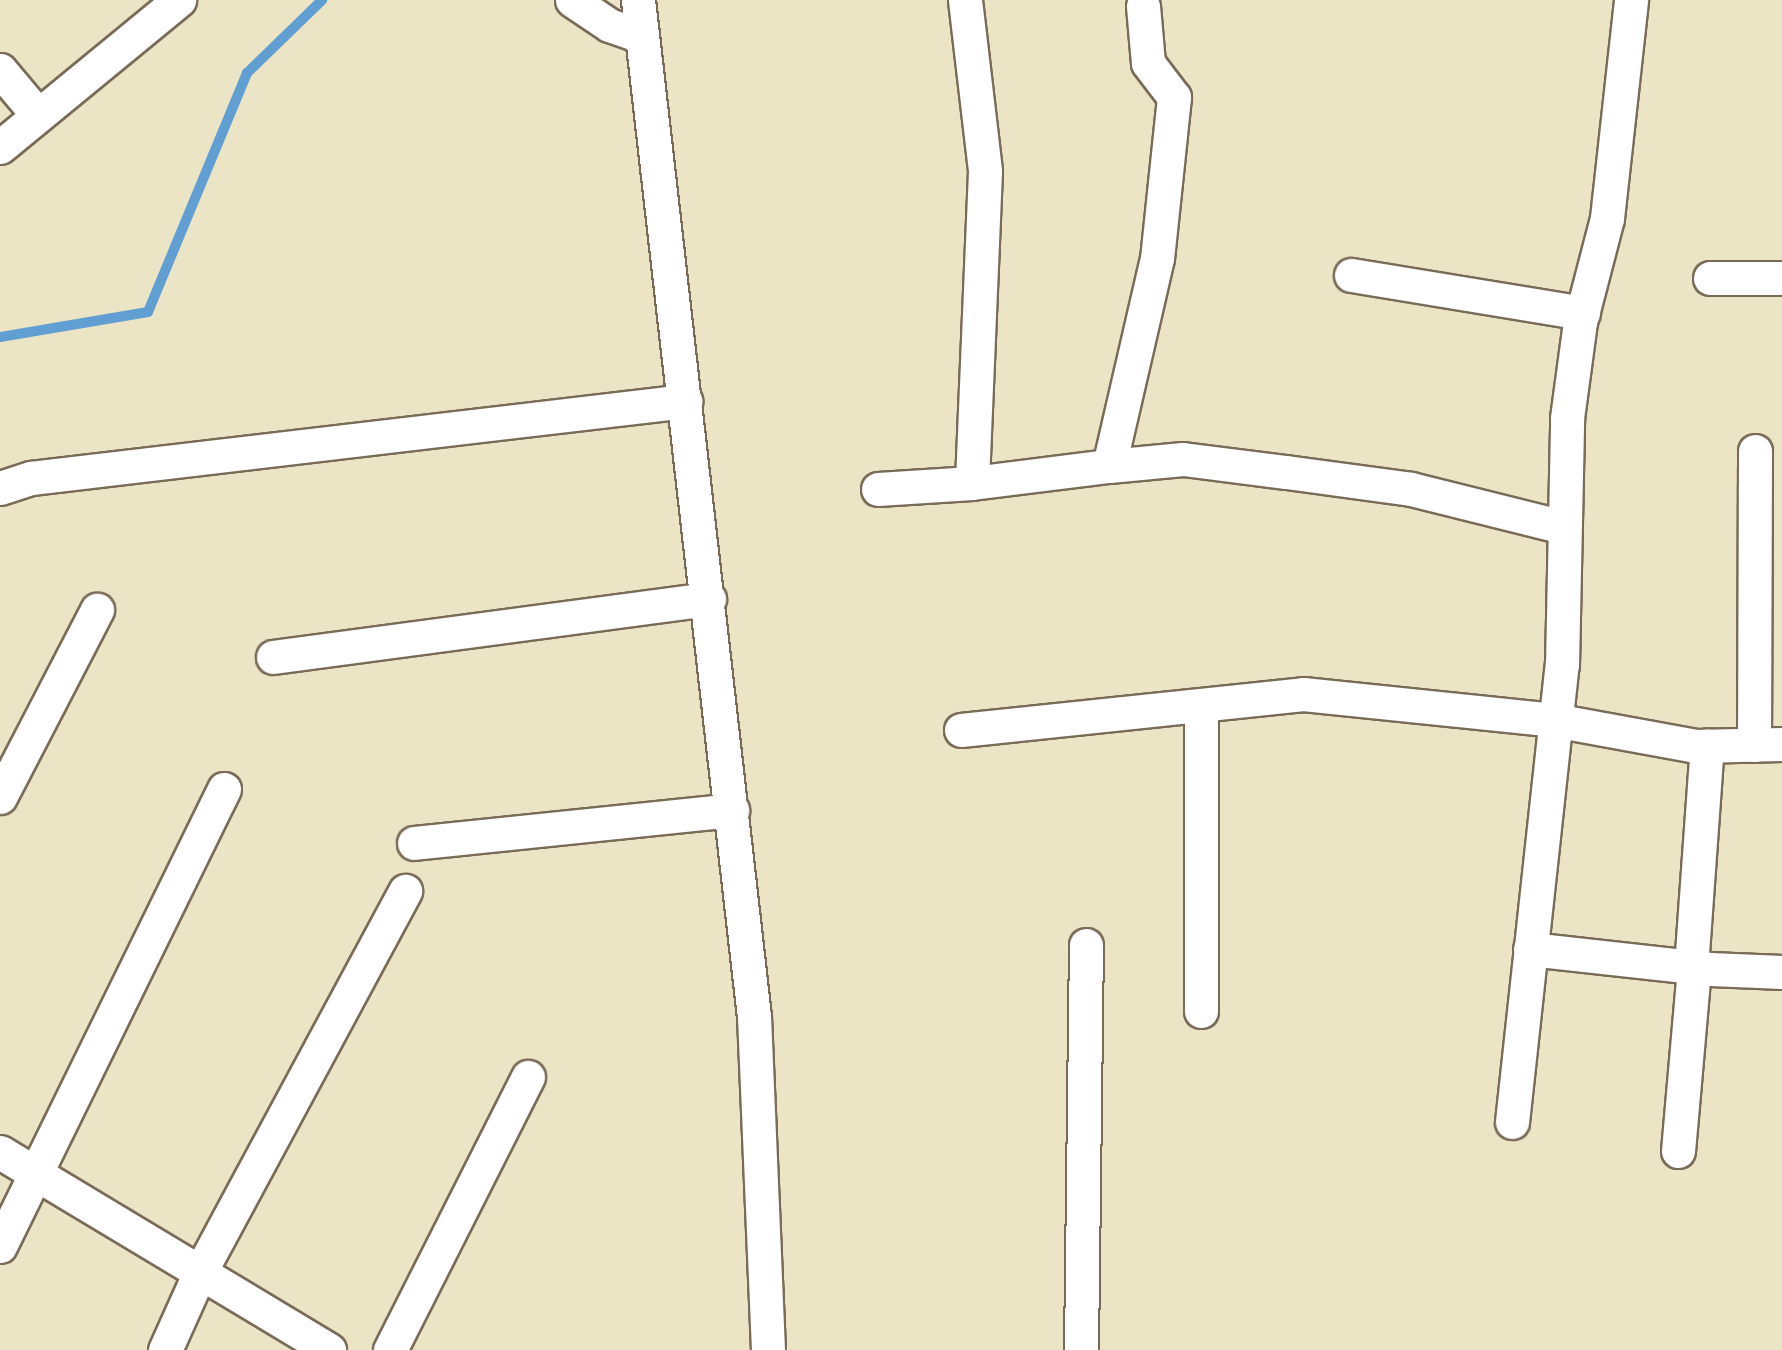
<!DOCTYPE html>
<style>
body{margin:0}
#map{position:relative;width:1782px;height:1350px;overflow:hidden;background:#ebe4c5;font-family:"IM FELL English",serif}
div>[style]{position:absolute}
[style*='--x']{left:calc(var(--x)*1px);top:calc(var(--y)*1px);width:calc(var(--w)*1px);rotate:calc(var(--a)*1deg)}
.stream>*{height:10px;margin:-5px;padding:0 5px;transform-origin:5px;border-radius:5px;background:#619fd3}
.roads{filter:drop-shadow(2px 0 #796b58) drop-shadow(-2px 0 #796b58) drop-shadow(0 2px #796b58) drop-shadow(0 -2px #796b58)}
.street>*{height:33px;margin:-16.5px;padding:0 16.5px;transform-origin:16.5px;border-radius:16.5px;background:#fff}
span{translate:-50% -50%;white-space:nowrap;text-align:center;line-height:1.15;-webkit-text-stroke:5px #f7f3e8;paint-order:stroke}
</style>
<div id="map">
<div class="stream">
<i style="--x:0;--y:337;--w:150;--a:-9.6"></i>
<i style="--x:148;--y:312;--w:259;--a:-67.5"></i>
<i style="--x:247;--y:73;--w:105;--a:-44.2"></i>
</div>
<div class="roads">
<div class="street">
<i style="--x:572;--y:0;--w:45;--a:34"></i>
<i style="--x:609;--y:25;--w:34;--a:19"></i>
<i style="--x:638;--y:0;--w:1023;--a:83.49"></i>
<i style="--x:754;--y:1016;--w:334;--a:87.6"></i>
<i style="--x:965;--y:0;--w:172;--a:83.3"></i>
<i style="--x:985;--y:171;--w:312;--a:92.4"></i>
<i style="--x:1143;--y:6;--w:57;--a:85"></i>
<i style="--x:1148;--y:63;--w:43;--a:52.6"></i>
<i style="--x:1174;--y:97;--w:162;--a:96"></i>
<i style="--x:1157;--y:258;--w:213;--a:103"></i>
<i style="--x:1109;--y:466;--w:74;--a:-5.4"></i>
<i style="--x:1183;--y:459;--w:104;--a:7.2"></i>
<i style="--x:1286;--y:472;--w:126;--a:7.7"></i>
<i style="--x:1411;--y:489;--w:157;--a:14"></i>
<i style="--x:0;--y:70;--w:57;--a:49.9"></i>
<i style="--x:0;--y:147;--w:232;--a:-39.4"></i>
<i style="--x:1351;--y:275;--w:235;--a:9.3"></i>
<i style="--x:1710;--y:278;--w:72;--a:0"></i>
<i style="--x:0;--y:488;--w:33;--a:-18"></i>
<i style="--x:31;--y:478;--w:659;--a:-6.71"></i>
<i style="--x:878;--y:489;--w:94;--a:-3.7"></i>
<i style="--x:972;--y:483;--w:138;--a:-7.1"></i>
<i style="--x:273;--y:657;--w:440;--a:-7.6"></i>
<i style="--x:1201;--y:705;--w:306;--a:90"></i>
<i style="--x:961;--y:730;--w:344;--a:-6"></i>
<i style="--x:1303;--y:694;--w:252;--a:5.9"></i>
<i style="--x:1554;--y:720;--w:143;--a:10.4"></i>
<i style="--x:1695;--y:746;--w:87;--a:-1.3"></i>
<i style="--x:1754;--y:745;--w:294;--a:-89.8"></i>
<i style="--x:0;--y:797;--w:211;--a:-62.6"></i>
<i style="--x:414;--y:843;--w:320;--a:-5.9"></i>
<i style="--x:1530;--y:949;--w:181;--a:6.3"></i>
<i style="--x:1710;--y:969;--w:72;--a:2.4"></i>
<i style="--x:1691;--y:967;--w:222;--a:-85.9"></i>
<i style="--x:1512;--y:1122;--w:460;--a:-83.8"></i>
<i style="--x:1562;--y:665;--w:247;--a:-88.8"></i>
<i style="--x:1567;--y:418;--w:97;--a:-82.3"></i>
<i style="--x:1580;--y:322;--w:107;--a:-75.4"></i>
<i style="--x:1607;--y:218;--w:219;--a:-83.7"></i>
<i style="--x:1678;--y:1151;--w:185;--a:-85"></i>
<i style="--x:0;--y:1152;--w:384;--a:31"></i>
<i style="--x:0;--y:1246;--w:509;--a:-63.89"></i>
<i style="--x:165;--y:1350;--w:85;--a:-65.8"></i>
<i style="--x:200;--y:1272;--w:433;--a:-61.7"></i>
<i style="--x:390;--y:1350;--w:306;--a:-63.2"></i>
<i style="--x:1081;--y:1350;--w:405;--a:-89.3"></i>
</div>
</div>
</div>
